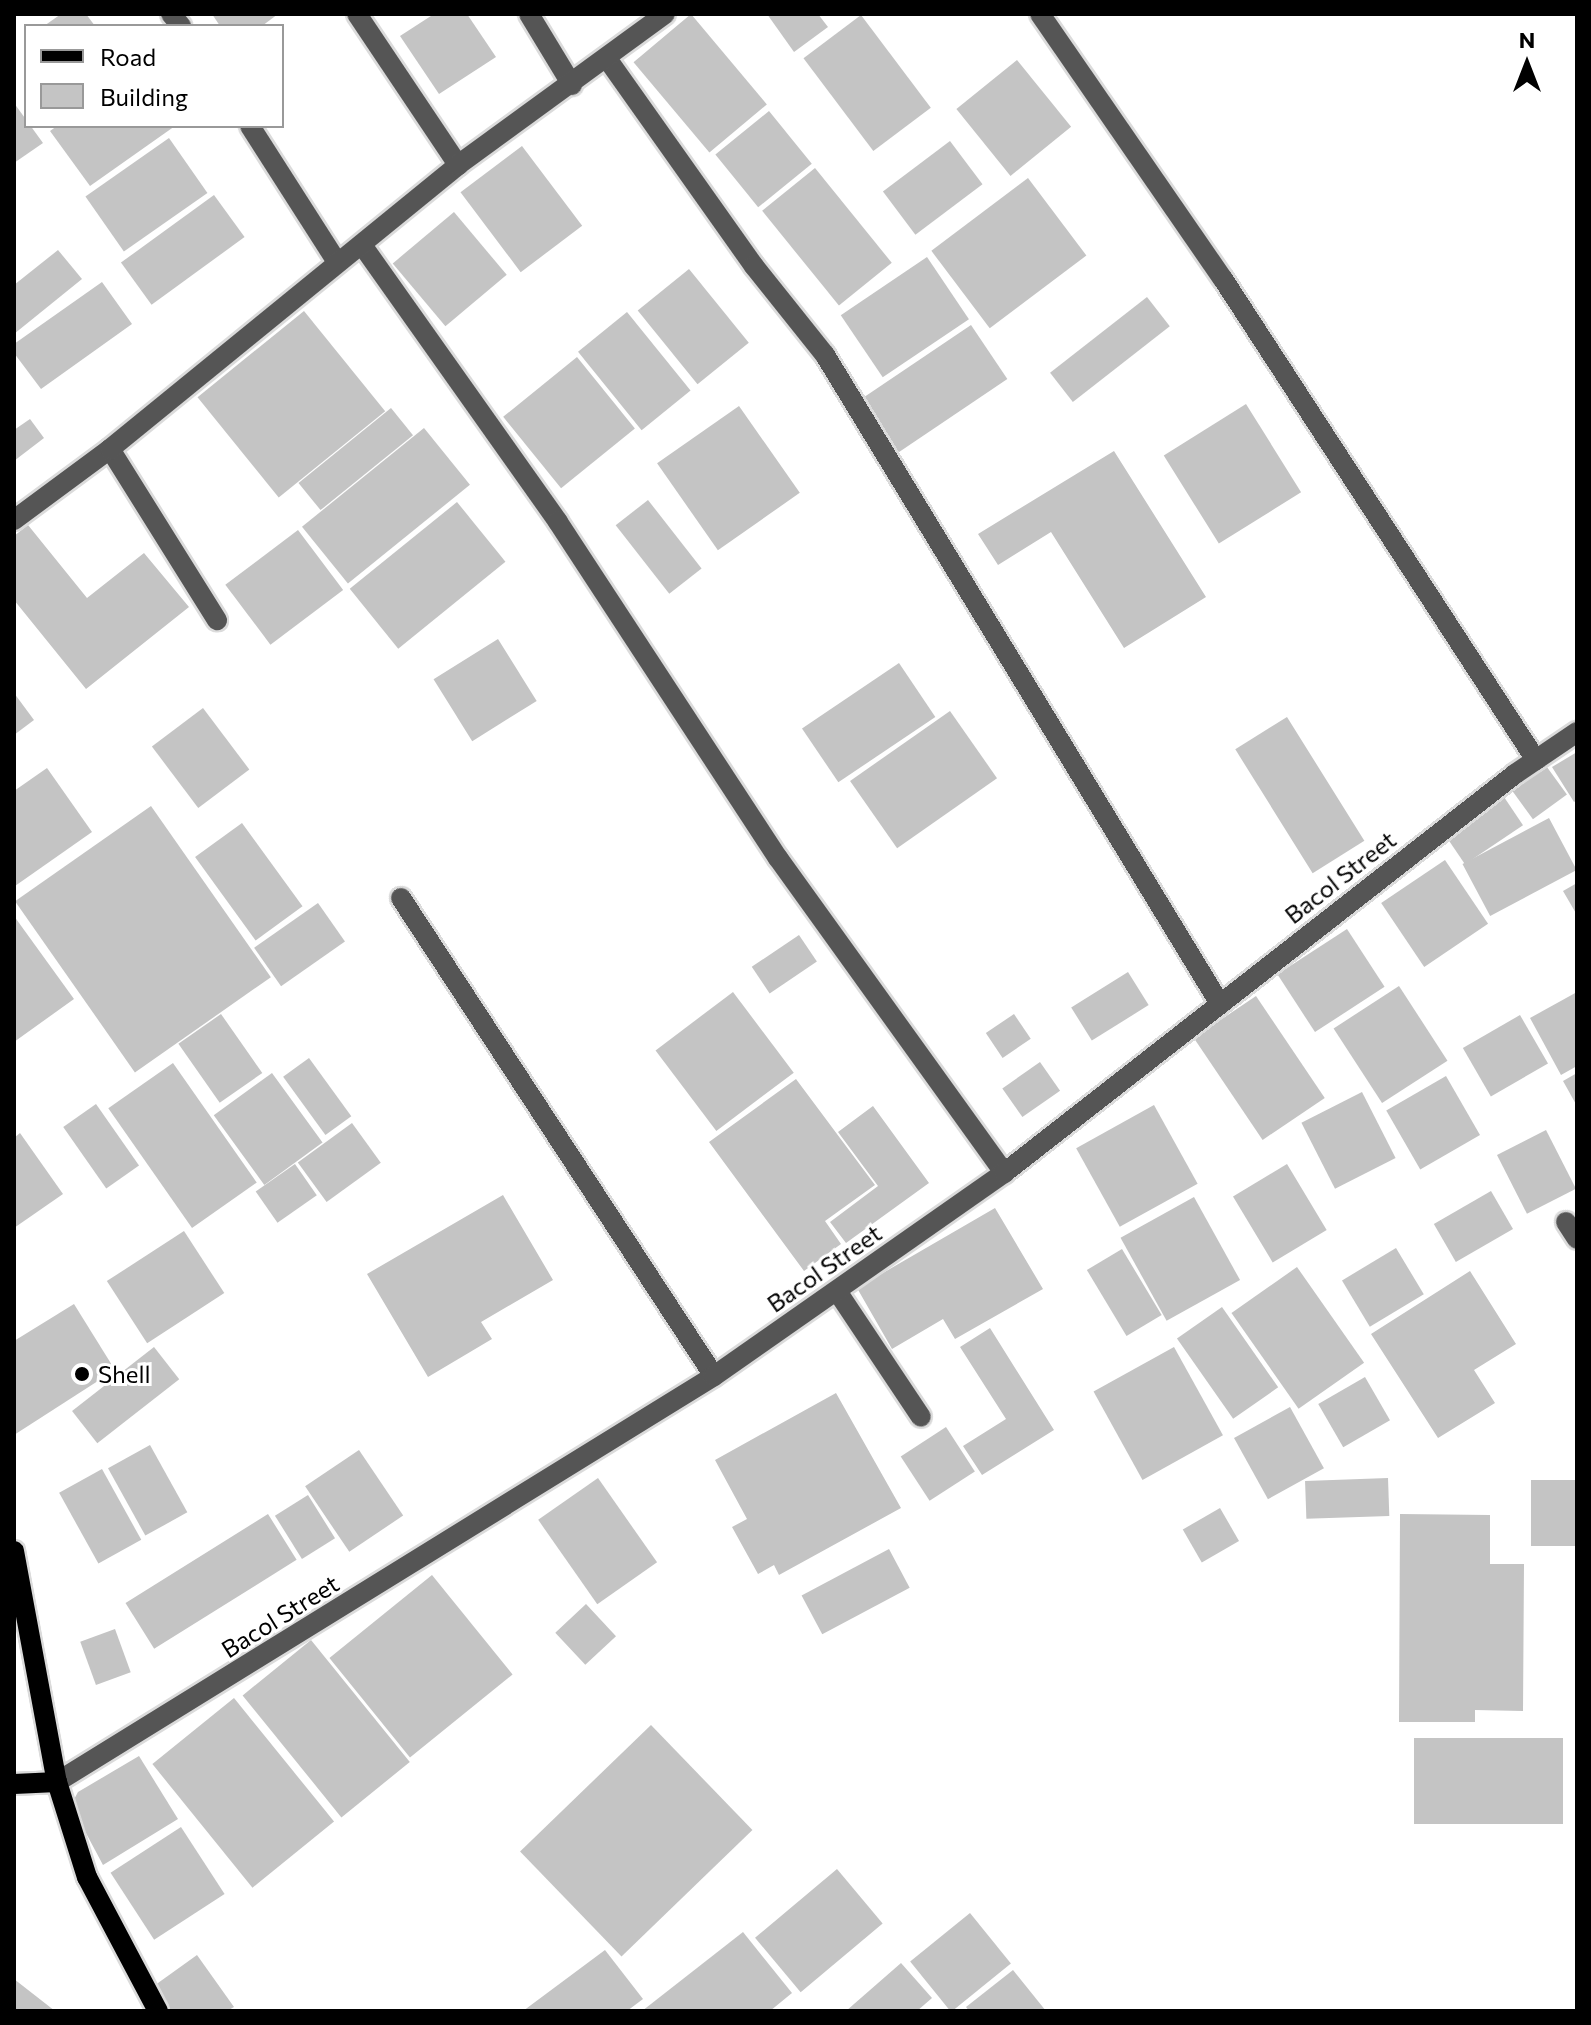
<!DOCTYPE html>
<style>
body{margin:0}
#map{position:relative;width:1591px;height:2025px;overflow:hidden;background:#fff;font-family:Commissioner,sans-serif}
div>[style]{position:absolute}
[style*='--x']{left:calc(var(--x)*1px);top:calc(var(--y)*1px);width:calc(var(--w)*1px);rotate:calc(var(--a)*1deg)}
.building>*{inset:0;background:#c4c4c4;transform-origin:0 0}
.roads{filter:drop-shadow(2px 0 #dbdbdb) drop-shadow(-2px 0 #dbdbdb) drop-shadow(0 2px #dbdbdb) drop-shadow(0 -2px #dbdbdb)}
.minor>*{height:20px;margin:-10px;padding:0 10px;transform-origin:10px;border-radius:10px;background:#555}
.major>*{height:20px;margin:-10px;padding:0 10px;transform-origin:10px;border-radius:10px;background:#000}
.dots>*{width:22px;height:22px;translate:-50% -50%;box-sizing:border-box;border:4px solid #fff;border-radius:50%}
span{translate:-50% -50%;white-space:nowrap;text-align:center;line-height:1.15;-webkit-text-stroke:6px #fff;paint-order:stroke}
.street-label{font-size:24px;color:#000}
.poi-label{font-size:24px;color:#000}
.left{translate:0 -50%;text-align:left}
.frame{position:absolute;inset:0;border:16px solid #000;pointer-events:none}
.legend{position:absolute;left:24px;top:24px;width:260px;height:104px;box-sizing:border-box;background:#fff;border:2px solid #999;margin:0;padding:10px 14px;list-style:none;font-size:24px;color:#000}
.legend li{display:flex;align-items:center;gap:16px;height:40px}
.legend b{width:40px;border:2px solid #999}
.north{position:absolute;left:1487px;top:24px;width:80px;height:80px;-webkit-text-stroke:6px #fff;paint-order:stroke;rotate:0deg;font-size:22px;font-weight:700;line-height:32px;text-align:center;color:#000}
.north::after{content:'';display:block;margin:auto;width:28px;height:36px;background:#000;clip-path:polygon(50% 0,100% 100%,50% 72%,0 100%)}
</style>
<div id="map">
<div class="building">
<i style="clip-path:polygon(61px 14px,86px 14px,95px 26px,44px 26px)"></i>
<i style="clip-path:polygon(212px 14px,278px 14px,262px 26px,220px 26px)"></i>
<i style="clip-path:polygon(434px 14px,467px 14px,496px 57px,439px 94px,400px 36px)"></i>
<i style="left:691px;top:14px;width:118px;height:75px;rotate:50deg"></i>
<i style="clip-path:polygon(767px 14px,818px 14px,828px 27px,794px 52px)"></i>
<i style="left:861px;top:15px;width:116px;height:72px;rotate:53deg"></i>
<i style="left:1017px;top:60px;width:86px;height:78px;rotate:51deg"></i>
<i style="clip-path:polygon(14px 103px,43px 143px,14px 163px)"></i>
<i style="left:769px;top:111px;width:68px;height:69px;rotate:51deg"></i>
<i style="clip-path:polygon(57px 126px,175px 126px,90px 186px,50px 131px)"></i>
<i style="left:169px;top:138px;width:67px;height:102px;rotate:55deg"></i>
<i style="left:950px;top:141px;width:54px;height:84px;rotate:53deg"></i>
<i style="left:522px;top:146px;width:100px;height:77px;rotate:53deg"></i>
<i style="left:815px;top:168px;width:122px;height:68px;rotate:51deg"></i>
<i style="left:1028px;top:178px;width:97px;height:121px;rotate:53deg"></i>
<i style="left:214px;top:195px;width:52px;height:115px;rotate:54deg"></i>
<i style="left:454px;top:212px;width:82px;height:80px;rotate:50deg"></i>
<i style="clip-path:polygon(58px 250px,82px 279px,14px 334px,14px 285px)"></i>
<i style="left:927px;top:257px;width:75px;height:104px;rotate:56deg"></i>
<i style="left:689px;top:269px;width:95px;height:66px;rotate:51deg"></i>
<i style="clip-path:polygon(102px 282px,132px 324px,41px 389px,14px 353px,14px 344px)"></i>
<i style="left:1147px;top:297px;width:37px;height:123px;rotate:52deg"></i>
<i style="left:304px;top:311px;width:129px;height:137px;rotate:51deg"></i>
<i style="left:627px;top:312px;width:101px;height:63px;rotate:51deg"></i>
<i style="left:971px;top:325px;width:65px;height:131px;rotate:56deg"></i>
<i style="left:577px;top:357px;width:92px;height:95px;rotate:51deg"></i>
<i style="left:1246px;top:404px;width:104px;height:97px;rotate:58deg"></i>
<i style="left:739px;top:406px;width:106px;height:100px;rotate:55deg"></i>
<i style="left:391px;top:408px;width:35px;height:119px;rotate:51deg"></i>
<i style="clip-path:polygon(30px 419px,44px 438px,14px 461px,14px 430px)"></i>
<i style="left:424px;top:428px;width:73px;height:157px;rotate:51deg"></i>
<i style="clip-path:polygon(1114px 451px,1206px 597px,1124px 648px,1051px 532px,998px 565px,978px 534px)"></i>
<i style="left:648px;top:500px;width:87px;height:41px;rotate:52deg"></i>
<i style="left:457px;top:502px;width:77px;height:138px;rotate:51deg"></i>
<i style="clip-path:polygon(28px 525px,87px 598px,144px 553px,189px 607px,86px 689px,14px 600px,14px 536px)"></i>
<i style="left:298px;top:530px;width:75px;height:91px;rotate:53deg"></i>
<i style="left:498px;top:639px;width:73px;height:76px;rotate:58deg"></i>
<i style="left:899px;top:663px;width:65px;height:117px;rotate:56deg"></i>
<i style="clip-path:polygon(14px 693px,34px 720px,14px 735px)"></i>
<i style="left:203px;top:708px;width:77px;height:64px;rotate:53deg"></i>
<i style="left:950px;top:711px;width:82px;height:122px;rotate:55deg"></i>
<i style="left:1287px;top:717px;width:146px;height:61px;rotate:58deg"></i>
<i style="clip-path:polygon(1577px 752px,1577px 800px,1574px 802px,1552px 767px)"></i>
<i style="left:1544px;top:763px;width:39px;height:42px;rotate:54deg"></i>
<i style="clip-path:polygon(47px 768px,92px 832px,15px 886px,14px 791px)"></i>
<i style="left:1504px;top:797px;width:34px;height:70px;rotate:56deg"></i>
<i style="left:151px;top:806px;width:209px;height:166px;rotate:55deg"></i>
<i style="left:1549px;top:818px;width:59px;height:98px;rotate:62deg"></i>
<i style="left:242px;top:823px;width:103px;height:58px;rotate:54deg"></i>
<i style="left:1445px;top:860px;width:77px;height:77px;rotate:56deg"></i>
<i style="clip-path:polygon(1577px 883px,1577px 915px,1563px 891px)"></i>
<i style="left:318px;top:903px;width:47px;height:78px;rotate:55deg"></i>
<i style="clip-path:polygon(14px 916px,74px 999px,14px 1042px)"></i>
<i style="left:1347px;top:929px;width:69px;height:83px;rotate:57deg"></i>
<i style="left:799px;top:935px;width:32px;height:57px;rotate:56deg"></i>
<i style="left:1128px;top:972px;width:39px;height:67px;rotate:58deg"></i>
<i style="left:1399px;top:986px;width:89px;height:78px;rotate:57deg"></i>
<i style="left:733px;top:992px;width:101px;height:97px;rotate:53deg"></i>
<i style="clip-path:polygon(1577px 992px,1577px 1066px,1561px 1075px,1530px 1018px)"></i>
<i style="left:1256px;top:996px;width:123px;height:75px;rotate:56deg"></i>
<i style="left:221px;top:1014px;width:72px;height:52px;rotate:55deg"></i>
<i style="left:1014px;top:1014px;width:30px;height:34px;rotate:56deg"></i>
<i style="left:1520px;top:1015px;width:56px;height:66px;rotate:60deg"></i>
<i style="left:309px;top:1058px;width:72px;height:32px;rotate:54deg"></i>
<i style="left:1040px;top:1062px;width:35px;height:46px;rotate:55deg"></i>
<i style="left:173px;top:1063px;width:146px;height:79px;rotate:55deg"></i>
<i style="left:272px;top:1073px;width:86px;height:72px;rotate:54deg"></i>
<i style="clip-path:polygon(1577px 1073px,1577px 1106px,1563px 1081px)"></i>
<i style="left:1446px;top:1076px;width:68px;height:69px;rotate:60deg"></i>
<i style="clip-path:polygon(796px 1079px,875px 1185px,825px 1221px,841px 1244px,804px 1271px,709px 1142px)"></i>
<i style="left:1362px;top:1092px;width:74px;height:68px;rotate:63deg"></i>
<i style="left:96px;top:1104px;width:75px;height:40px;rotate:55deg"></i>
<i style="left:1154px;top:1105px;width:90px;height:89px;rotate:61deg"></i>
<i style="clip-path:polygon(873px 1106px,929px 1183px,846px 1243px,830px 1222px,878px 1186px,838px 1132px)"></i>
<i style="left:352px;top:1123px;width:49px;height:67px;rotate:54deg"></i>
<i style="left:1546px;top:1130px;width:66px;height:55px;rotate:63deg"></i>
<i style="clip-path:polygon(20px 1133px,63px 1194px,14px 1228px,14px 1138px)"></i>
<i style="left:295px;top:1164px;width:38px;height:48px;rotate:55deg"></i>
<i style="left:1287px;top:1164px;width:77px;height:63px;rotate:59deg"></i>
<i style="left:1491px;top:1191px;width:44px;height:66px;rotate:60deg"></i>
<i style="clip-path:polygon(503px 1195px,553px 1280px,481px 1322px,492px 1339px,428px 1377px,367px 1274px)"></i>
<i style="left:1194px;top:1197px;width:95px;height:84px;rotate:61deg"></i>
<i style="clip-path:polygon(995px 1208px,1043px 1289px,955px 1339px,943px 1319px,892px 1349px,857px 1288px)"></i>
<i style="left:184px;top:1231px;width:74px;height:92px;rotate:57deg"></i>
<i style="left:1396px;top:1248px;width:54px;height:63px;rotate:59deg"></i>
<i style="left:1122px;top:1249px;width:77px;height:41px;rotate:59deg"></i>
<i style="left:1297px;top:1267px;width:117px;height:80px;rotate:55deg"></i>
<i style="clip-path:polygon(1470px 1271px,1516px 1344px,1474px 1370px,1495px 1403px,1438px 1438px,1371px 1334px)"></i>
<i style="clip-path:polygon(74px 1304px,115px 1370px,14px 1435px,14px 1341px)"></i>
<i style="left:1222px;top:1307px;width:98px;height:55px;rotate:55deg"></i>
<i style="clip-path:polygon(990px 1328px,1054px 1430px,982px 1475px,963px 1446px,1006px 1419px,960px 1347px)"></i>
<i style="left:154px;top:1347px;width:41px;height:104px;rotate:52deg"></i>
<i style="left:1174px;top:1347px;width:101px;height:92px;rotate:61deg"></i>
<i style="left:1365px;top:1377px;width:50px;height:54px;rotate:60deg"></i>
<i style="clip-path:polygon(836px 1393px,901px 1508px,779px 1575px,774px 1565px,758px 1574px,732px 1527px,747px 1519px,715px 1460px)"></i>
<i style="left:1290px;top:1407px;width:70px;height:64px;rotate:61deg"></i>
<i style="left:946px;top:1427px;width:53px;height:54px;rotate:57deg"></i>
<i style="left:150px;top:1445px;width:77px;height:48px;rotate:61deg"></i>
<i style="left:359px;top:1450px;width:79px;height:65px;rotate:56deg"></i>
<i style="left:102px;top:1469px;width:81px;height:49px;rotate:61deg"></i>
<i style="left:598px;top:1478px;width:103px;height:73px;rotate:55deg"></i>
<i style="left:1388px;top:1478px;width:38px;height:83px;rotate:88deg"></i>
<i style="left:1577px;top:1480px;width:66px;height:46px;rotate:90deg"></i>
<i style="left:308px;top:1495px;width:51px;height:39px;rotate:58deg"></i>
<i style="left:1220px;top:1508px;width:38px;height:43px;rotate:60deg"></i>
<i style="left:268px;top:1514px;width:54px;height:168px;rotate:58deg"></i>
<i style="clip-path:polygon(1400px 1514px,1490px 1515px,1490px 1564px,1524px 1564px,1523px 1711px,1475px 1710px,1475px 1722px,1399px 1722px)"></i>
<i style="left:889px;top:1549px;width:44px;height:99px;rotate:62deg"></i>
<i style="left:432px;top:1575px;width:128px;height:132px;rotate:51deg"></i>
<i style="left:586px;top:1604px;width:44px;height:42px;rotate:47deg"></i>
<i style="left:115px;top:1629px;width:46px;height:37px;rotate:70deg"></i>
<i style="left:311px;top:1640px;width:157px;height:88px;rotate:51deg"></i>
<i style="left:234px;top:1698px;width:159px;height:105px;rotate:51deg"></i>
<i style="left:651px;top:1725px;width:146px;height:182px;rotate:46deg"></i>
<i style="left:1414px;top:1738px;width:149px;height:86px"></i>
<i style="clip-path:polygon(139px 1756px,178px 1819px,103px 1865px,71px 1805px,78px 1792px)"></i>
<i style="left:181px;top:1827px;width:80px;height:84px;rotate:57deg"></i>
<i style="left:837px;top:1869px;width:71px;height:107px;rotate:50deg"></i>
<i style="left:970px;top:1913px;width:65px;height:77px;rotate:51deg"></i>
<i style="clip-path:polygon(743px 1932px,792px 1993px,770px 2011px,642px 2011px)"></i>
<i style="clip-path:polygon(605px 1950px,643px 1999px,627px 2011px,523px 2011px)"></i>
<i style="clip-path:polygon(197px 1955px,234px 2007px,227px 2011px,168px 2011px,151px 1988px)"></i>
<i style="clip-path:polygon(901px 1963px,932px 1998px,917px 2011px,846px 2011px)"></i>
<i style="clip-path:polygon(1013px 1970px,1046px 2011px,969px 2011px,966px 2007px)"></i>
<i style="clip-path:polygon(14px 1979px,55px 2011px,14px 2011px)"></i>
</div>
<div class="roads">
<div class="minor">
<i style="--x:171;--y:14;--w:16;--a:50"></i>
<i style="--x:357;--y:14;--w:182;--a:56.2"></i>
<i style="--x:529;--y:14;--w:83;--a:58.8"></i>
<i style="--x:1040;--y:14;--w:322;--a:55.4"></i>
<i style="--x:1223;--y:279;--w:574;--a:56.95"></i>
<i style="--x:608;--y:60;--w:252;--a:54.7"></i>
<i style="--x:754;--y:266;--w:114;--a:51.4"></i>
<i style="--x:825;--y:355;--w:760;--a:58.67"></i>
<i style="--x:250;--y:126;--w:161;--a:57.4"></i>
<i style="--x:362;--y:245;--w:339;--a:54.7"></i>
<i style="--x:558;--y:522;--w:402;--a:56.8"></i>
<i style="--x:778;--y:858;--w:388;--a:54.3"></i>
<i style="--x:110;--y:449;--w:202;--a:58"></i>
<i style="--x:14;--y:520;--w:119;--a:-36.5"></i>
<i style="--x:110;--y:449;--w:449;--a:-39.2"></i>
<i style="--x:458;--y:165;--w:256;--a:-36.1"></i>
<i style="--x:401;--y:898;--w:571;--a:56.78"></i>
<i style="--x:1566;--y:1222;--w:20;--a:57"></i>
<i style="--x:837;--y:1291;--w:151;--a:56.3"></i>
<i style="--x:57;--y:1782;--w:772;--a:-31.71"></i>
<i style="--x:714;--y:1376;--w:354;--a:-35"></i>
<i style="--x:1004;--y:1173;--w:648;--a:-37.98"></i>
<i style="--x:1515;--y:774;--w:75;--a:-34.1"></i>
</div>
<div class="major">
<i style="--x:14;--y:1551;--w:235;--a:79.5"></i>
<i style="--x:57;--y:1782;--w:100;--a:72.5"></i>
<i style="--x:87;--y:1877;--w:152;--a:62.1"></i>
<i style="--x:14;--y:1784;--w:43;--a:-2.7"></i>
</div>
</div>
<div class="dots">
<i style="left:82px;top:1374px;background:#000"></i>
</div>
<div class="street-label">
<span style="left:1340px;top:877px;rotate:-38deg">Bacol Street</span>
<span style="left:824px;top:1268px;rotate:-35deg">Bacol Street</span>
<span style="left:280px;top:1616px;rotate:-32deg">Bacol Street</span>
</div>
<div class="poi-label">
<span class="left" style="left:98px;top:1374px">Shell</span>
</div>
<div class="frame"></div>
<ul class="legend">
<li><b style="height:10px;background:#000"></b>Road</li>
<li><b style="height:22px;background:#c4c4c4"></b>Building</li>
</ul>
<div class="north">N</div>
</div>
